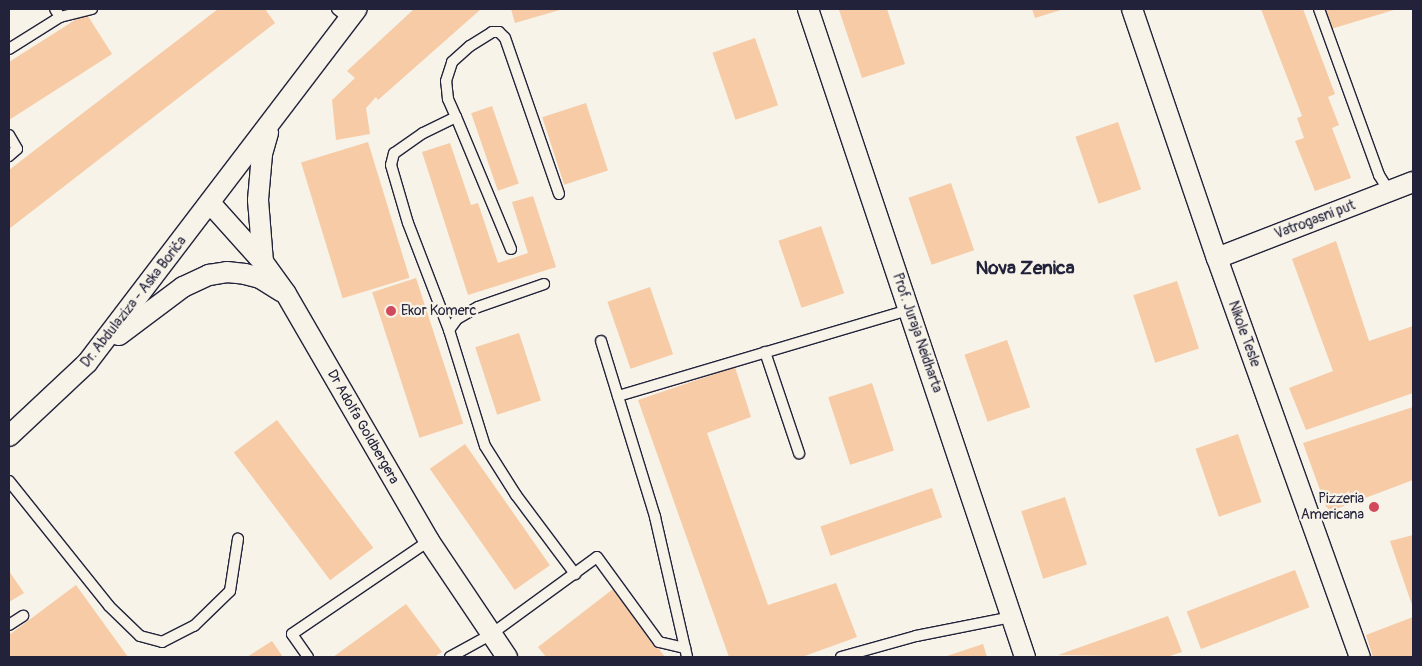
<!DOCTYPE html>
<meta charset="utf-8">
<style>
body{margin:0}
#map{position:relative;width:1422px;height:666px;overflow:hidden;background:#f7f3e8;font-family:Pangolin,sans-serif}
div>[style]{position:absolute}
[style*='--x']{left:calc(var(--x)*1px);top:calc(var(--y)*1px);width:calc(var(--w)*1px);rotate:calc(var(--a)*1deg)}
.building>*{inset:0;background:#f6cba5;transform-origin:0 0}
.roads{filter:drop-shadow(1px 0 #22223b) drop-shadow(-1px 0 #22223b) drop-shadow(0 1px #22223b) drop-shadow(0 -1px #22223b)}
.lane>*{height:10px;margin:-5px;padding:0 5px;transform-origin:5px;border-radius:5px;background:#f7f3e8}
.street>*{height:20px;margin:-10px;padding:0 10px;transform-origin:10px;border-radius:10px;background:#f7f3e8}
.dots>*{width:14px;height:14px;translate:-50% -50%;box-sizing:border-box;border:2px solid #f7f3e8;border-radius:50%}
span{translate:-50% -50%;white-space:nowrap;text-align:center;line-height:1.15;-webkit-text-stroke:4.5px #f7f3e8;paint-order:stroke}
.street-label{font-size:14px;color:#22223b}
.poi-label{font-size:14px;color:#22223b}
.left{translate:0 -50%;text-align:left}
.right{translate:-100% -50%;text-align:right}
.district-label{font-size:19px;color:#22223b;font-weight:700}
.frame{position:absolute;inset:0;border:10px solid #22223b;pointer-events:none}
</style>
<div id="map">
<div class="building">
<i style="clip-path:polygon(218px 9px,265px 9px,275px 23px,9px 229px,9px 170px)"></i>
<i style="clip-path:polygon(414px 9px,481px 9px,378px 100px,376px 97px,366px 108px,370px 134px,336px 140px,332px 100px,355px 78px,347px 71px)"></i>
<i style="clip-path:polygon(511px 9px,563px 9px,515px 23px)"></i>
<i style="clip-path:polygon(845px 9px,887px 9px,905px 64px,862px 78px,839px 10px)"></i>
<i style="clip-path:polygon(1032px 9px,1064px 9px,1035px 18px)"></i>
<i style="clip-path:polygon(1261px 9px,1303px 9px,1335px 94px,1328px 97px,1339px 125px,1332px 128px,1351px 178px,1315px 191px,1295px 141px,1304px 138px,1297px 118px,1302px 116px)"></i>
<i style="clip-path:polygon(1325px 9px,1397px 9px,1331px 29px)"></i>
<i style="clip-path:polygon(86px 13px,112px 54px,9px 120px,9px 62px)"></i>
<i style="left:755px;top:38px;width:71px;height:45px;rotate:71deg"></i>
<i style="left:586px;top:103px;width:71px;height:46px;rotate:72deg"></i>
<i style="left:492px;top:106px;width:82px;height:22px;rotate:71deg"></i>
<i style="left:1118px;top:122px;width:71px;height:45px;rotate:71deg"></i>
<i style="left:368px;top:142px;width:142px;height:70px;rotate:73deg"></i>
<i style="clip-path:polygon(450px 143px,471px 205px,478px 203px,498px 263px,528px 253px,512px 202px,533px 196px,556px 267px,468px 295px,422px 152px)"></i>
<i style="left:951px;top:183px;width:71px;height:45px;rotate:71deg"></i>
<i style="left:821px;top:226px;width:71px;height:45px;rotate:71deg"></i>
<i style="clip-path:polygon(1336px 241px,1369px 341px,1413px 326px,1413px 393px,1306px 430px,1289px 388px,1333px 371px,1292px 259px)"></i>
<i style="left:416px;top:278px;width:153px;height:46px;rotate:72deg"></i>
<i style="left:1177px;top:281px;width:71px;height:46px;rotate:72deg"></i>
<i style="left:650px;top:287px;width:71px;height:45px;rotate:71deg"></i>
<i style="left:519px;top:333px;width:71px;height:46px;rotate:72deg"></i>
<i style="left:1007px;top:340px;width:71px;height:45px;rotate:71deg"></i>
<i style="clip-path:polygon(735px 367px,751px 417px,707px 433px,768px 605px,836px 583px,857px 637px,802px 657px,729px 657px,638px 400px)"></i>
<i style="left:872px;top:383px;width:71px;height:46px;rotate:72deg"></i>
<i style="clip-path:polygon(1413px 407px,1413px 480px,1328px 512px,1303px 443px)"></i>
<i style="left:277px;top:420px;width:160px;height:54px;rotate:53deg"></i>
<i style="left:1238px;top:434px;width:72px;height:45px;rotate:71deg"></i>
<i style="left:465px;top:444px;width:148px;height:43px;rotate:55deg"></i>
<i style="left:932px;top:488px;width:31px;height:118px;rotate:71deg"></i>
<i style="left:1065px;top:497px;width:71px;height:46px;rotate:72deg"></i>
<i style="clip-path:polygon(1413px 535px,1413px 608px,1390px 541px)"></i>
<i style="left:1295px;top:570px;width:40px;height:116px;rotate:69deg"></i>
<i style="clip-path:polygon(9px 571px,24px 593px,9px 602px)"></i>
<i style="clip-path:polygon(76px 585px,128px 657px,9px 657px,9px 635px)"></i>
<i style="clip-path:polygon(613px 589px,665px 657px,546px 657px,538px 647px)"></i>
<i style="clip-path:polygon(406px 604px,442px 652px,434px 657px,333px 657px)"></i>
<i style="clip-path:polygon(1168px 616px,1182px 652px,1167px 657px,1058px 655px)"></i>
<i style="clip-path:polygon(1413px 617px,1413px 657px,1373px 657px,1366px 635px)"></i>
<i style="clip-path:polygon(272px 641px,283px 657px,247px 657px)"></i>
<i style="clip-path:polygon(983px 644px,987px 657px,944px 657px)"></i>
</div>
<div class="roads">
<div class="lane">
<i style="--x:337;--y:9;--w:14;--a:39"></i>
<i style="--x:1319;--y:9;--w:177;--a:70.1"></i>
<i style="--x:1379;--y:175;--w:19;--a:58"></i>
<i style="--x:60;--y:17;--w:33;--a:-14"></i>
<i style="--x:9;--y:49;--w:60;--a:-32.1"></i>
<i style="--x:60;--y:17;--w:9;--a:-122"></i>
<i style="--x:456;--y:117;--w:20;--a:-114"></i>
<i style="--x:448;--y:99;--w:18;--a:-96"></i>
<i style="--x:446;--y:81;--w:20;--a:-72"></i>
<i style="--x:452;--y:62;--w:24;--a:-42"></i>
<i style="--x:470;--y:46;--w:26;--a:-32"></i>
<i style="--x:492;--y:32;--w:7;--a:0"></i>
<i style="--x:499;--y:32;--w:8;--a:45"></i>
<i style="--x:505;--y:38;--w:165;--a:70.9"></i>
<i style="--x:9;--y:135;--w:16;--a:60"></i>
<i style="--x:17;--y:149;--w:11;--a:139"></i>
<i style="--x:511;--y:249;--w:143;--a:-112.6"></i>
<i style="--x:456;--y:117;--w:37;--a:154"></i>
<i style="--x:423;--y:133;--w:35;--a:145"></i>
<i style="--x:394;--y:153;--w:12;--a:104"></i>
<i style="--x:391;--y:165;--w:60;--a:73.7"></i>
<i style="--x:408;--y:223;--w:115;--a:69"></i>
<i style="--x:449;--y:330;--w:121;--a:72.8"></i>
<i style="--x:485;--y:446;--w:58;--a:57.7"></i>
<i style="--x:516;--y:495;--w:99;--a:53.2"></i>
<i style="--x:449;--y:330;--w:14;--a:-54"></i>
<i style="--x:457;--y:319;--w:24;--a:-30"></i>
<i style="--x:478;--y:307;--w:70;--a:-19.2"></i>
<i style="--x:601;--y:341;--w:184;--a:72.9"></i>
<i style="--x:655;--y:517;--w:144;--a:77.1"></i>
<i style="--x:765;--y:352;--w:107;--a:71.4"></i>
<i style="--x:618;--y:396;--w:303;--a:-16.5"></i>
<i style="--x:9;--y:481;--w:160;--a:51.3"></i>
<i style="--x:109;--y:606;--w:43;--a:44.1"></i>
<i style="--x:140;--y:636;--w:23;--a:15"></i>
<i style="--x:162;--y:642;--w:36;--a:-27"></i>
<i style="--x:194;--y:626;--w:50;--a:-44.2"></i>
<i style="--x:230;--y:591;--w:53;--a:-81.3"></i>
<i style="--x:9;--y:625;--w:17;--a:-33"></i>
<i style="--x:308;--y:657;--w:28;--a:-125"></i>
<i style="--x:292;--y:634;--w:166;--a:-34.2"></i>
<i style="--x:450;--y:657;--w:46;--a:-28.8"></i>
<i style="--x:490;--y:635;--w:132;--a:-36.1"></i>
<i style="--x:597;--y:557;--w:105;--a:53.9"></i>
<i style="--x:659;--y:642;--w:27;--a:13"></i>
<i style="--x:841;--y:657;--w:78;--a:-15.6"></i>
<i style="--x:916;--y:636;--w:98;--a:-11.2"></i>
</div>
<div class="street">
<i style="--x:808;--y:9;--w:683;--a:71.49"></i>
<i style="--x:1132;--y:9;--w:263;--a:71.2"></i>
<i style="--x:1217;--y:258;--w:424;--a:70.3"></i>
<i style="--x:210;--y:203;--w:79;--a:48.1"></i>
<i style="--x:263;--y:262;--w:39;--a:54"></i>
<i style="--x:286;--y:294;--w:285;--a:59.9"></i>
<i style="--x:429;--y:541;--w:140;--a:56.1"></i>
<i style="--x:1217;--y:258;--w:210;--a:-21.2"></i>
<i style="--x:263;--y:262;--w:62;--a:-94.6"></i>
<i style="--x:258;--y:200;--w:46;--a:-85"></i>
<i style="--x:262;--y:154;--w:22;--a:-74"></i>
<i style="--x:119;--y:335;--w:80;--a:-36.9"></i>
<i style="--x:183;--y:287;--w:29;--a:-25"></i>
<i style="--x:209;--y:275;--w:18;--a:-9"></i>
<i style="--x:227;--y:272;--w:18;--a:6"></i>
<i style="--x:245;--y:274;--w:16;--a:15"></i>
<i style="--x:260;--y:278;--w:25;--a:32"></i>
<i style="--x:9;--y:436;--w:107;--a:-43.1"></i>
<i style="--x:87;--y:363;--w:445;--a:-52.7"></i>
</div>
</div>
<div class="dots">
<i style="left:391px;top:311px;background:#d1495b"></i>
<i style="left:1374px;top:507px;background:#d1495b"></i>
</div>
<div class="street-label">
<span style="left:1315px;top:220px;rotate:-21deg">Vatrogasni put</span>
<span style="left:134px;top:302px;rotate:-52deg">Dr. Abdulaziza - Aska Borića</span>
<span style="left:917px;top:333px;rotate:71deg">Prof. Juraja Neidharta</span>
<span style="left:1244px;top:334px;rotate:70deg">Nikole Tesle</span>
<span style="left:363px;top:427px;rotate:60deg">Dr Adolfa Goldbergera</span>
</div>
<div class="poi-label">
<span class="left" style="left:401px;top:311px">Ekor Komerc</span>
<span class="right" style="left:1364px;top:507px">Pizzeria<br>Americana</span>
</div>
<div class="district-label">
<span style="left:1025px;top:269px">Nova Zenica</span>
</div>
<div class="frame"></div>
</div>
